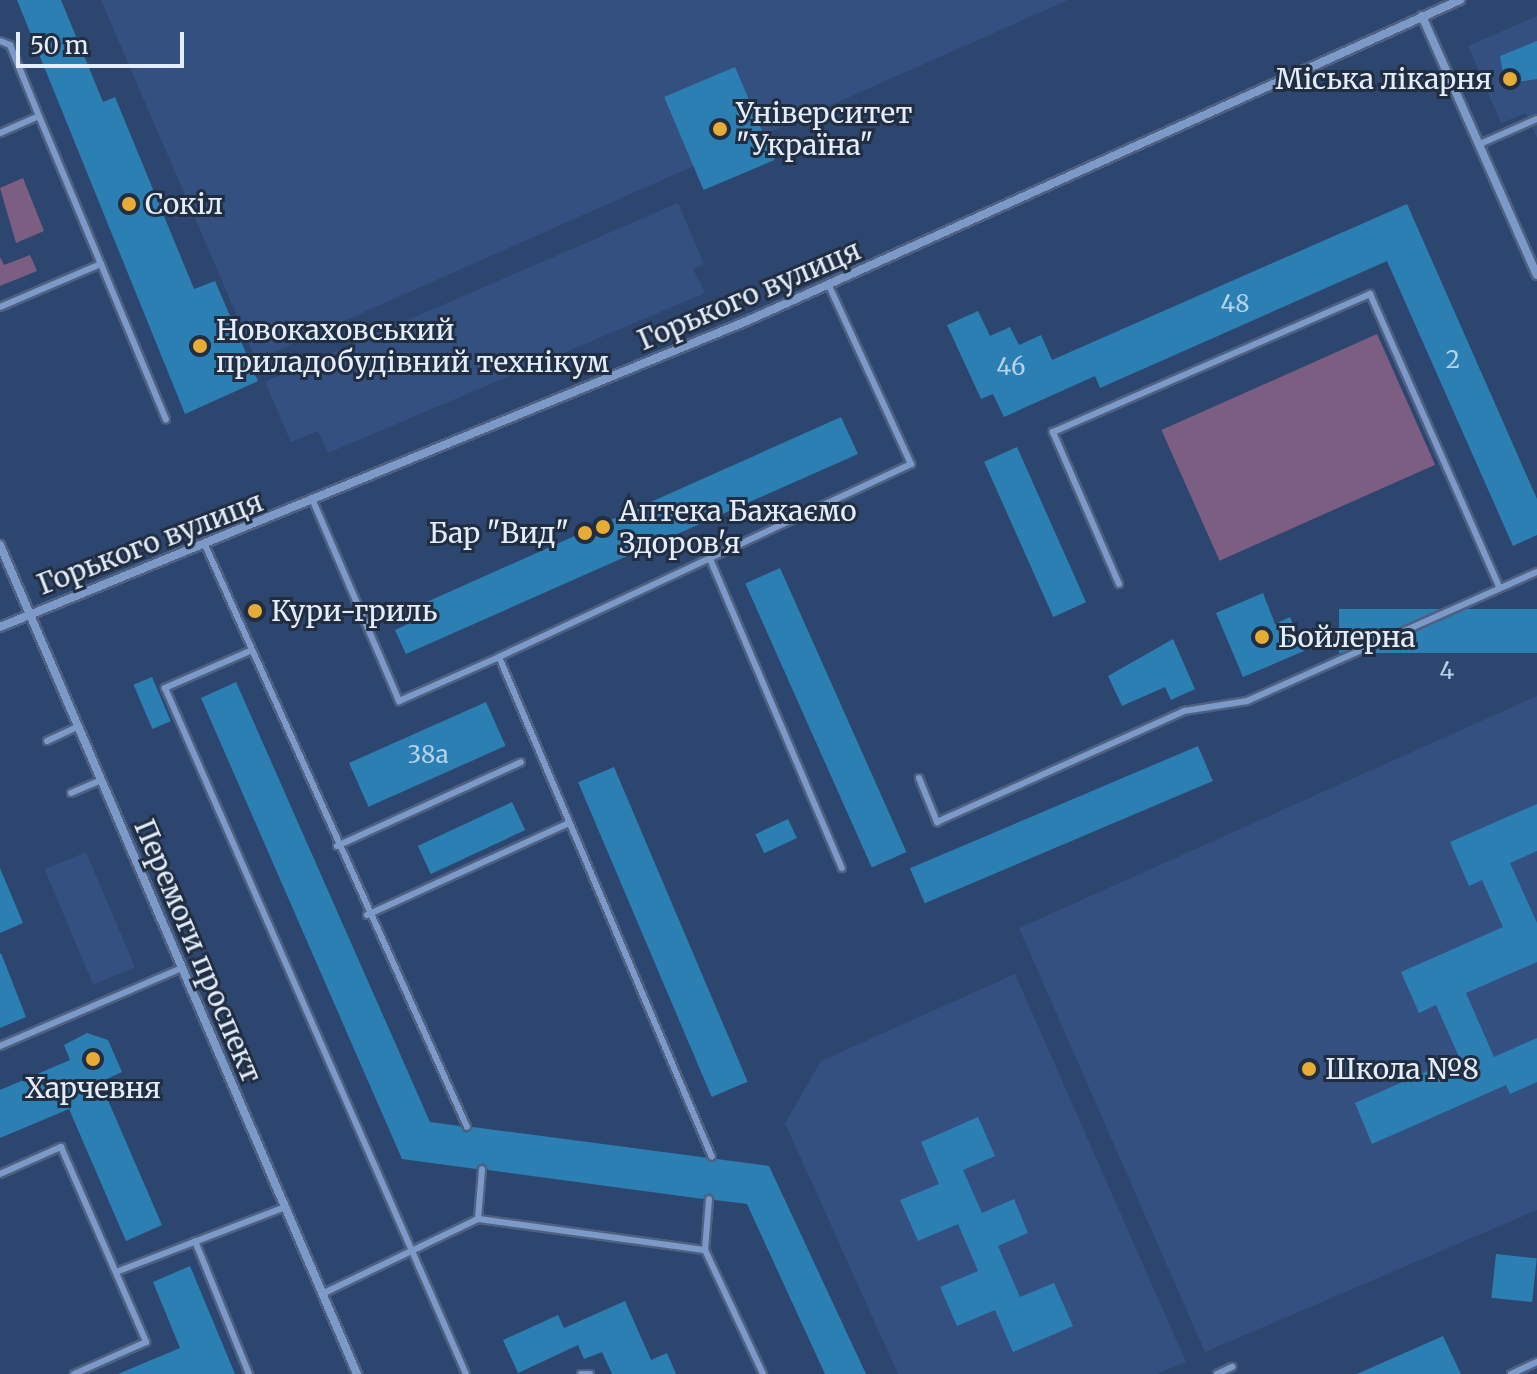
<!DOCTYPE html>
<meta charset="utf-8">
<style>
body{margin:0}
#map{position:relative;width:1537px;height:1374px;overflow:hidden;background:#2d466f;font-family:Merriweather,serif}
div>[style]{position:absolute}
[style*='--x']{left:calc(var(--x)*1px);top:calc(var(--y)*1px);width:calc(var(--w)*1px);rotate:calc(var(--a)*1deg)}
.built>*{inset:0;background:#345080;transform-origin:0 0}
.green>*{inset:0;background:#7c5e82;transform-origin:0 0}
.building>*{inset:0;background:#2c7fb2;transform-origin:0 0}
.roads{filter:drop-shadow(2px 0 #4e6182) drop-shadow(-2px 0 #4e6182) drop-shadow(0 2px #4e6182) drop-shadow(0 -2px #4e6182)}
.service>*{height:6px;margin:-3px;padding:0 3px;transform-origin:3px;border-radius:3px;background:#7c99c7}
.minor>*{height:8px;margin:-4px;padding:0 4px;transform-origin:4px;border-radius:4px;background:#7c99c7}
.dots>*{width:22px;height:22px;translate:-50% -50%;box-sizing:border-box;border:4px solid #212d40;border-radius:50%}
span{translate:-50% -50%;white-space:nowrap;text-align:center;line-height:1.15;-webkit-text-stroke:6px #212d40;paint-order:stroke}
.number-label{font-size:24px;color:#b5d2ea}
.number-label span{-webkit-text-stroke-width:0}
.poi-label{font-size:28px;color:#e3edfc}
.right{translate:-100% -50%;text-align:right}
.left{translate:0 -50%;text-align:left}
.street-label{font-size:28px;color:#e3edfc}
.scale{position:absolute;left:16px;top:32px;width:168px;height:36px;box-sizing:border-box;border:4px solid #e3edfc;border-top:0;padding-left:10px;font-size:24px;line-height:28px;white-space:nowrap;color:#e3edfc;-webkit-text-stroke:6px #212d40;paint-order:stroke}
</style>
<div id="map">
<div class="built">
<i style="clip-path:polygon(101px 0,1068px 0,256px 360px)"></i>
<i style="clip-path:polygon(1537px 16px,1537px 138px,1526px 113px,1501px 123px,1468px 46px)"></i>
<i style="clip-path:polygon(678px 203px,704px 264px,693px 269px,705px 293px,328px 453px,318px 431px,291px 442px,265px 382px)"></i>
<i style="clip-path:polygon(1537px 696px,1537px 1210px,1205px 1352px,1019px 928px)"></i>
<i style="left:86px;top:852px;width:125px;height:45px;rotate:67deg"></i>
<i style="clip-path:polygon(1015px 974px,1186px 1362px,1157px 1374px,898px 1374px,785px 1123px,821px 1061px)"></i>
</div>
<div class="green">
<i style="clip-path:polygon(23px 178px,44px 231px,16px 243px,0 188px)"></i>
<i style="clip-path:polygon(30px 255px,37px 271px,0 286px,0 257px,4px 265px)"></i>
<i style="left:1377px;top:334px;width:143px;height:236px;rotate:66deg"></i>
</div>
<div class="building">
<i style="clip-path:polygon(17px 0,61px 0,103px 102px,115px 97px,194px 289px,215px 281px,258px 381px,185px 414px)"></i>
<i style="clip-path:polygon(1537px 41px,1537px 79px,1505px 84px,1500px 56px)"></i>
<i style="left:735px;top:67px;width:101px;height:77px;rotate:67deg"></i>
<i style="clip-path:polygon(1407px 204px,1537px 499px,1537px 535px,1513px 546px,1387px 261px,1100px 388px,1095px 376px,1004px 417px,993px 394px,981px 399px,947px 325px,978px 311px,990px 336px,1010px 327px,1019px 345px,1041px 335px,1052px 360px)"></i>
<i style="clip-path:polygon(841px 417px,858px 454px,406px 654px,395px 630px,425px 616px,420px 605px)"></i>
<i style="left:1017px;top:447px;width:170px;height:36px;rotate:66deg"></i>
<i style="left:780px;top:568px;width:311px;height:38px;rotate:66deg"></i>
<i style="clip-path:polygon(1263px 593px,1275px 624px,1290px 617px,1304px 651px,1243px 677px,1216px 613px)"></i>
<i style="left:1537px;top:609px;width:44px;height:198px;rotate:90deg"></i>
<i style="clip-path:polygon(1173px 639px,1195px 689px,1171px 700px,1165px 687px,1122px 706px,1108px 676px)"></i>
<i style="left:152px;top:677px;width:48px;height:20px;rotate:67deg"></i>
<i style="clip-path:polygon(236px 682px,430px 1122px,460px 1126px,466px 1133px,473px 1127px,769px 1166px,866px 1374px,825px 1374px,747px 1204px,715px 1200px,710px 1193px,703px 1199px,488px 1170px,483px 1163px,476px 1169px,402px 1159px,201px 698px)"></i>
<i style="left:486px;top:702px;width:48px;height:150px;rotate:66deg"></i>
<i style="left:1198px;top:746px;width:38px;height:313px;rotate:67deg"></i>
<i style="left:614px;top:767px;width:342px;height:39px;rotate:67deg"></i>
<i style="left:512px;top:802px;width:31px;height:104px;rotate:65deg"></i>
<i style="clip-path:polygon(1537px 804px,1537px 851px,1510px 863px,1537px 923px,1537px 962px,1466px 993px,1494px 1057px,1537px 1038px,1537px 1082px,1510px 1094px,1506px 1085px,1372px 1144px,1355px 1103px,1459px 1057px,1436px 1005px,1419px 1013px,1401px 972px,1503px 927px,1482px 880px,1469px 886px,1450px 842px)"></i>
<i style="left:788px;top:819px;width:21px;height:36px;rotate:65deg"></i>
<i style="clip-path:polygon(0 868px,23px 923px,0 933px)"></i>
<i style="clip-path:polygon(1px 953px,26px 1017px,0 1028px,0 954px)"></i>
<i style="clip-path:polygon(87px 1033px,108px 1040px,122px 1072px,100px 1082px,162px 1225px,126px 1241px,69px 1109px,0 1138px,0 1090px,70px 1060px,64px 1045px)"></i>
<i style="clip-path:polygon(978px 1117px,995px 1156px,963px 1170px,982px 1213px,1014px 1199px,1028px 1233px,998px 1246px,1020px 1297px,1054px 1283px,1073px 1326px,1013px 1352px,995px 1310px,957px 1326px,940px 1287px,978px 1271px,958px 1224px,918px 1241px,900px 1200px,939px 1184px,921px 1142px)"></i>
<i style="left:1496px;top:1254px;width:41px;height:44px;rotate:6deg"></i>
<i style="clip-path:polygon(190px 1266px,235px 1374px,118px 1374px,180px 1348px,153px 1282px)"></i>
<i style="clip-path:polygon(625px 1301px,651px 1360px,667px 1353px,676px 1374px,612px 1374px,602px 1352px,584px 1359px,578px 1345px,518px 1373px,503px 1340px,558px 1315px,564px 1328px)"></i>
<i style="clip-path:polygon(1443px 1336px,1461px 1374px,1357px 1374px)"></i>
</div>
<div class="roads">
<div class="service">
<i style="--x:0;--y:41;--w:11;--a:22"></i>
<i style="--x:10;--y:45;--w:77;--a:67.8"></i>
<i style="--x:39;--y:116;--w:43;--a:156.4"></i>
<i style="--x:39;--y:116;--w:329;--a:67.3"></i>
<i style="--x:1480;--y:144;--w:62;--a:-23.7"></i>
<i style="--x:0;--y:307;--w:110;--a:-23.1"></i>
<i style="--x:313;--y:501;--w:218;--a:66.7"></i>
<i style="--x:399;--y:701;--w:109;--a:-23.7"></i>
<i style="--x:499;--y:657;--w:543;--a:66.93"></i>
<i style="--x:205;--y:545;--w:638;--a:65.76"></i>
<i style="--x:710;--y:559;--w:336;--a:66.9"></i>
<i style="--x:1119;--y:584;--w:166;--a:-113.5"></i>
<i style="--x:1053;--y:432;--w:346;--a:-23.5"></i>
<i style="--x:1370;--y:294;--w:320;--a:66.2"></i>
<i style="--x:250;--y:651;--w:93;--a:156.5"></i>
<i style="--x:165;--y:688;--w:749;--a:66.31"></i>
<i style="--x:499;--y:657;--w:455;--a:-25.1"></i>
<i style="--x:911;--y:464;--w:196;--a:-114.7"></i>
<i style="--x:47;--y:741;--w:33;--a:-25"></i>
<i style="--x:919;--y:778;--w:48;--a:67.8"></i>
<i style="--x:937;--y:822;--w:271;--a:-24.2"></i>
<i style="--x:1184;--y:711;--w:64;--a:-9"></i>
<i style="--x:1247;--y:701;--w:317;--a:-24"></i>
<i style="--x:71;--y:793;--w:33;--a:-23"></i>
<i style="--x:337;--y:846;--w:202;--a:-24.5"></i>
<i style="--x:367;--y:915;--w:222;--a:-24.5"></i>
<i style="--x:0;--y:1046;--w:198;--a:-23.2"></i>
<i style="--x:0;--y:1174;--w:67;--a:-23.9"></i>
<i style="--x:61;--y:1147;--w:213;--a:66.4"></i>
<i style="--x:146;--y:1342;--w:79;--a:156"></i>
<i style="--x:478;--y:1219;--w:50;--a:-85.4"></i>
<i style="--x:195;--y:1241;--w:144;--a:67.9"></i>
<i style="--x:705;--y:1250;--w:51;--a:-85.5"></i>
<i style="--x:116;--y:1272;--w:181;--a:-21"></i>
<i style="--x:322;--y:1294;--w:173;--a:-25.7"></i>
<i style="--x:478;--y:1219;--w:229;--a:7.8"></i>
<i style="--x:705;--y:1250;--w:137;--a:64.9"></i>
<i style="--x:581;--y:1374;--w:9;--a:0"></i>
<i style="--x:1217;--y:1374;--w:17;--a:-25"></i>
<i style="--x:1511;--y:1374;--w:29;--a:-25"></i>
</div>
<div class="minor">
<i style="--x:1422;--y:16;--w:283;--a:66.1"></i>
<i style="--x:0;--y:545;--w:903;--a:66.7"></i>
<i style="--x:0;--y:627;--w:807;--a:-22.28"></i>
<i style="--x:747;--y:321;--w:782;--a:-24.24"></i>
</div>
</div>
<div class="dots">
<i style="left:1510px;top:79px;background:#e7ac36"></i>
<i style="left:720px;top:129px;background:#e7ac36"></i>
<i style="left:129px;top:204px;background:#e7ac36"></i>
<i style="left:200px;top:346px;background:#e7ac36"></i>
<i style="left:603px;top:527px;background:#e7ac36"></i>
<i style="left:585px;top:533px;background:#e7ac36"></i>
<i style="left:255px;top:611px;background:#e7ac36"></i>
<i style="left:1262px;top:637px;background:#e7ac36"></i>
<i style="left:93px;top:1059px;background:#e7ac36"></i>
<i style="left:1309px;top:1069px;background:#e7ac36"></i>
</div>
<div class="number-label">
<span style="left:1235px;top:304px">48</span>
<span style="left:1453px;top:360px">2</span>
<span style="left:1011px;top:367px">46</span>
<span style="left:1447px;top:671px">4</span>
<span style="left:428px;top:755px">38а</span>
</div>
<div class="poi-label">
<span class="right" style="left:1492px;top:79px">Міська лікарня</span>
<span class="left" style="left:736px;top:129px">Університет<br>"Україна"</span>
<span class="left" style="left:145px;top:204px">Сокіл</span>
<span class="left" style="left:216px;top:346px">Новокаховський<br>приладобудівний технікум</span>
<span class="left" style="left:619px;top:527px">Аптека Бажаємо<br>Здоров'я</span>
<span class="right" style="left:569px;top:533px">Бар "Вид"</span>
<span class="left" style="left:271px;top:611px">Кури-гриль</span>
<span class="left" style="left:1278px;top:637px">Бойлерна</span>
<span class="left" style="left:1325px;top:1069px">Школа №8</span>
<span style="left:93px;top:1088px">Харчевня</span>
</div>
<div class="street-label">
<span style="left:749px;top:295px;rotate:-23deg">Горького вулиця</span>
<span style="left:150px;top:543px;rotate:-21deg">Горького вулиця</span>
<span style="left:198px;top:951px;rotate:67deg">Перемоги проспект</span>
</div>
<div class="scale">50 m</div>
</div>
